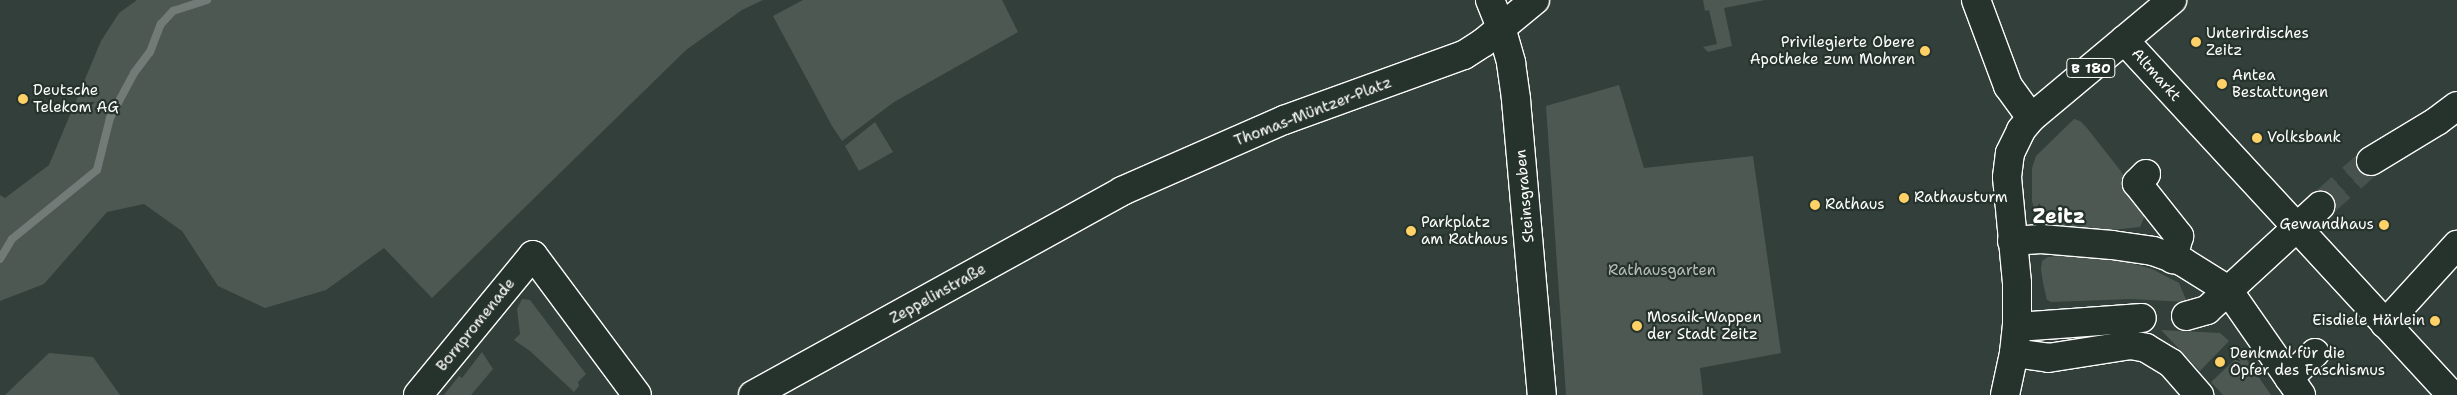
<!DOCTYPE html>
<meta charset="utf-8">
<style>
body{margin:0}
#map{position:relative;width:2457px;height:395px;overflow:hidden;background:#333f3a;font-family:"Shantell Sans",sans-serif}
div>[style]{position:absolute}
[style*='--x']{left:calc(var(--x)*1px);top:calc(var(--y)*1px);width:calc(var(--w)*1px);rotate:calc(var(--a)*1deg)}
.green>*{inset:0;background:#4d5853}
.stream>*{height:8px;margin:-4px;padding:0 4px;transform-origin:4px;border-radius:4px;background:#737b78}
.minor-tunnel>*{height:28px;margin-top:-14px;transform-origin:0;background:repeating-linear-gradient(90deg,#47524e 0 28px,transparent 0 42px)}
.roads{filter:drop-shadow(1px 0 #fff) drop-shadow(-1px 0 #fff) drop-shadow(0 1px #fff) drop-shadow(0 -1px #fff)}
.minor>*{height:28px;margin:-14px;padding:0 14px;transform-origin:14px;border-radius:14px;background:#26332d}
.major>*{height:28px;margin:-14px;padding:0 14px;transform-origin:14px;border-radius:14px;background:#26332d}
.dots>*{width:14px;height:14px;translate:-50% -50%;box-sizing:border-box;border:2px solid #26332d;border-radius:50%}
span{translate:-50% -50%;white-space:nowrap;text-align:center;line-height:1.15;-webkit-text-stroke:4.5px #26332d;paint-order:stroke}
.shield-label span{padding:1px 4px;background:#26332d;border:1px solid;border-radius:4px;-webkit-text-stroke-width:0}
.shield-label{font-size:14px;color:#fff;font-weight:700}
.poi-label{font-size:15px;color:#fff}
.left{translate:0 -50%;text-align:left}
.right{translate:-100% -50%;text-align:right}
.street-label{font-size:15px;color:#fff}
.park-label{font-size:15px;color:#b8bcba}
.district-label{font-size:20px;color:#fff;font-weight:700}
</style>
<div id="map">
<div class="green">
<i style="clip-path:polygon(137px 0,763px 0,742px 10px,686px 50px,432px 298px,384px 248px,326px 290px,265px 308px,218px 286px,182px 231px,144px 204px,107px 212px,44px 284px,0 301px,0 195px,5px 198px,49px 165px,101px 41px,119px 13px)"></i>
<i style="clip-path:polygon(803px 0,1002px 0,1018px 32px,894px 102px,842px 141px,832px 126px,773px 16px)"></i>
<i style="clip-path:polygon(1703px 0,1765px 0,1724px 8px,1732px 46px,1708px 52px,1703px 47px,1717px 44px,1709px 10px,1705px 11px)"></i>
<i style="clip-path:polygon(1619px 85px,1644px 168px,1753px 156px,1781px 353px,1700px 368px,1703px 395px,1566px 395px,1546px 106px)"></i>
<i style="clip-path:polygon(2074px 119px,2080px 121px,2087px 128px,2120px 170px,2136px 195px,2146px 213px,2140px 227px,2092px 232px,2042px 225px,2037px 221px,2032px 201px,2032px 168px,2036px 156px)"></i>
<i style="clip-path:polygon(875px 122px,893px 152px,859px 171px,845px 146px)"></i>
<i style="clip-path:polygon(2074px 255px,2116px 259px,2152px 269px,2179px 283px,2187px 302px,2131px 299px,2051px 302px,2047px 300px,2043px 283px,2041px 269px,2042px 261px,2048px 257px)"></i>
<i style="clip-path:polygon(522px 299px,530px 300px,586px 374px,578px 382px,579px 386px,574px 392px,530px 351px,514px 340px,520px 334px,517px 309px)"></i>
<i style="clip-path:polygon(2161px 330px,2220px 333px,2229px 341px,2200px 371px)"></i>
<i style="clip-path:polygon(482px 352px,493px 369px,471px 395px,444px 395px,459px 376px,462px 378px)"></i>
<i style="clip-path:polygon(49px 353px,93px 357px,120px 395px,5px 395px)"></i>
<i style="clip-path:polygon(2241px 354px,2247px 360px,2271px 395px,2223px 395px,2211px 382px)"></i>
</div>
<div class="stream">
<i style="--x:0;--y:259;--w:23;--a:-59"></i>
<i style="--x:12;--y:239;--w:109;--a:-39.1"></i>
<i style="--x:97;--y:170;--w:54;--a:-76"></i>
<i style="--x:110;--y:118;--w:51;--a:-61.9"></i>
<i style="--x:134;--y:73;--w:26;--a:-53"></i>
<i style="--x:150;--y:52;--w:30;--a:-69"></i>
<i style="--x:161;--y:24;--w:18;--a:-47"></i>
<i style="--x:173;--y:11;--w:36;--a:-18"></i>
</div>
<div class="minor-tunnel">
<i style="--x:2320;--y:206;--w:68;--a:-41.4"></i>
</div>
<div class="roads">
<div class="minor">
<i style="--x:1490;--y:0;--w:29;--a:68"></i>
<i style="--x:1501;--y:27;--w:37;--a:74"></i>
<i style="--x:1511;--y:63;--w:37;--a:82"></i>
<i style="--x:1516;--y:100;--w:296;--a:85"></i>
<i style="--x:1976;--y:0;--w:92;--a:69.6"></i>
<i style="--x:2008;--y:86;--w:39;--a:54"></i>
<i style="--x:2124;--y:40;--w:483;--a:47.3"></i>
<i style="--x:2371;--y:161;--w:77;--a:-31.2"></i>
<i style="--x:2437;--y:121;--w:25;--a:-37"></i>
<i style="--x:2146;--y:174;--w:13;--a:135"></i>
<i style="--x:2137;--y:183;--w:68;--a:51.6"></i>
<i style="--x:2179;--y:236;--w:24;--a:105"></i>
<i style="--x:2012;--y:241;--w:29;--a:-4"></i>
<i style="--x:2041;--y:239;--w:71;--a:4.8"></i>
<i style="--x:2112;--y:245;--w:41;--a:8.3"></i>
<i style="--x:2153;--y:251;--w:32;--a:20"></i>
<i style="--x:2183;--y:262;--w:53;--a:31.9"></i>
<i style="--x:2228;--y:290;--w:128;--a:55.2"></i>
<i style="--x:2186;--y:316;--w:22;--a:-16"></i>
<i style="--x:2207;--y:310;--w:154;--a:-42.6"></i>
<i style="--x:2385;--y:324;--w:107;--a:-47.7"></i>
<i style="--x:2017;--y:327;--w:125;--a:-4.1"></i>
<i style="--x:2014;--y:353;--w:34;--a:8"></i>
<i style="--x:2048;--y:358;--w:84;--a:-8.9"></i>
<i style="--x:2131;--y:345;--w:15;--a:11"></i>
<i style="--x:2146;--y:348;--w:29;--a:31"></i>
<i style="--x:2171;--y:363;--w:43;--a:48.8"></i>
<i style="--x:2289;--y:378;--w:36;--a:-44"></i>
<i style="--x:418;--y:395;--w:181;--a:-50.6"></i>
<i style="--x:533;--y:255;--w:174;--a:53.4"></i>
<i style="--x:753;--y:395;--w:422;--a:-28.9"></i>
<i style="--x:1122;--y:191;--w:177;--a:-23.7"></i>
<i style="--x:1284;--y:120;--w:191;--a:-19.9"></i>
<i style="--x:1464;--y:55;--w:24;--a:-33"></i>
<i style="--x:1484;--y:42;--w:66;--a:-39.5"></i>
</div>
<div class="major">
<i style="--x:2005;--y:395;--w:43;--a:-77.9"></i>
<i style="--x:2014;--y:353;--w:31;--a:-84"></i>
<i style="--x:2017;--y:322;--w:39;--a:-90"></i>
<i style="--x:2017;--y:283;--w:106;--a:-95.4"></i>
<i style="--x:2007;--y:177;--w:24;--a:-83"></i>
<i style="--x:2010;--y:153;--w:25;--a:-64"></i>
<i style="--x:2021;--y:130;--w:16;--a:-50"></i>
<i style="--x:2031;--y:118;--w:184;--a:-39.9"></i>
</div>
</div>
<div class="dots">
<i style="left:2196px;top:42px;background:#ffd166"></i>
<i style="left:1925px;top:51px;background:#ffd166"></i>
<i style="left:2222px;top:84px;background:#ffd166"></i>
<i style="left:23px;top:99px;background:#ffd166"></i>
<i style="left:2257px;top:138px;background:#ffd166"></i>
<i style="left:1904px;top:198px;background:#ffd166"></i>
<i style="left:1815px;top:205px;background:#ffd166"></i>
<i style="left:2384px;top:225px;background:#ffd166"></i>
<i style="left:1411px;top:231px;background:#ffd166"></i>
<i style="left:2435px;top:321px;background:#ffd166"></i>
<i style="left:1637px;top:326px;background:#ffd166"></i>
<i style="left:2220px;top:362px;background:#ffd166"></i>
</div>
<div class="shield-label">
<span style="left:2091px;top:68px">B 180</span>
</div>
<div class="poi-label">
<span class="left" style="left:2206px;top:42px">Unterirdisches<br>Zeitz</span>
<span class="right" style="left:1915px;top:51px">Privilegierte Obere<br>Apotheke zum Mohren</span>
<span class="left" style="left:2232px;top:84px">Antea<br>Bestattungen</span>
<span class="left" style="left:33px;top:99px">Deutsche<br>Telekom AG</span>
<span class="left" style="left:2267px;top:138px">Volksbank</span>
<span class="left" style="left:1914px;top:198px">Rathausturm</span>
<span class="left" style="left:1825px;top:205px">Rathaus</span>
<span class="left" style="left:1421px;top:231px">Parkplatz<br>am Rathaus</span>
<span class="right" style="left:2374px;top:225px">Gewandhaus</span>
<span class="left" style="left:1647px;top:326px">Mosaik-Wappen<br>der Stadt Zeitz</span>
<span class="right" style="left:2425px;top:321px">Eisdiele Härlein</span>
<span class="left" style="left:2230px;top:362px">Denkmal für die<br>Opfer des Faschismus</span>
</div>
<div class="street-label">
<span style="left:2156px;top:75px;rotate:48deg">Altmarkt</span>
<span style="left:1313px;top:112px;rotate:-21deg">Thomas-Müntzer-Platz</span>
<span style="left:1525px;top:196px;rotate:-95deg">Steinsgraben</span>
<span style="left:938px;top:294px;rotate:-29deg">Zeppelinstraße</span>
<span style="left:476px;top:325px;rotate:-51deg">Bornpromenade</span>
</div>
<div class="park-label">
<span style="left:1662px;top:271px">Rathausgarten</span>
</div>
<div class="district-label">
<span style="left:2059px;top:216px">Zeitz</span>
</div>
</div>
